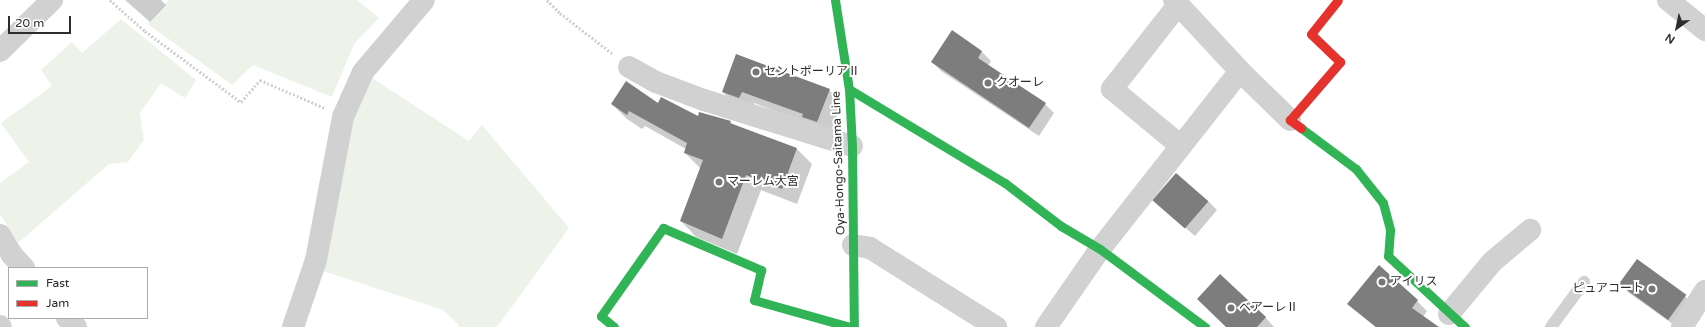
<!DOCTYPE html>
<meta charset="utf-8">
<style>
body{margin:0}
#map{position:relative;width:1705px;height:327px;overflow:hidden;background:#fff;font-family:"Varela Round","Noto Sans JP",sans-serif}
div>[style]{position:absolute}
[style*='--x']{left:calc(var(--x)*1px);top:calc(var(--y)*1px);width:calc(var(--w)*1px);rotate:calc(var(--a)*1deg)}
.green>*{inset:0;background:#eef3ea}
.shadow>*{inset:0;background:#0003}
.building>*{inset:0;background:#7d7d7d;transform-origin:0 0}
.path>*{height:2.5px;margin-top:-1.25px;transform-origin:0;background:repeating-linear-gradient(90deg,#d1d1d1 0 2px,transparent 0 4px)}
.lane>*{height:12px;margin:-6px;padding:0 6px;transform-origin:6px;border-radius:6px;background:#d1d1d1}
.street>*{height:22px;margin:-11px;padding:0 11px;transform-origin:11px;border-radius:11px;background:#d1d1d1}
.fast>*{height:9px;margin:-4.5px;padding:0 4.5px;transform-origin:4.5px;border-radius:4.5px;background:#30b455}
.jam>*{height:9px;margin:-4.5px;padding:0 4.5px;transform-origin:4.5px;border-radius:4.5px;background:#e5322d}
.dots>*{width:11px;height:11px;translate:-50% -50%;box-sizing:border-box;border:2px solid #fff;border-radius:50%}
span{translate:-50% -50%;white-space:nowrap;text-align:center;line-height:1.15;-webkit-text-stroke:4px #fff;paint-order:stroke}
.poi-label{font-size:12px;color:#2c2c2c}
.left{translate:0 -50%;text-align:left}
.right{translate:-100% -50%;text-align:right}
.street-label{font-size:12px;color:#2c2c2c}
.legend{position:absolute;left:8px;top:267px;width:140px;height:52px;box-sizing:border-box;background:#fff;border:1px solid #ababab;margin:0;padding:5px 7px;list-style:none;font-size:12px;color:#2c2c2c}
.legend li{display:flex;align-items:center;gap:8px;height:20px}
.legend b{width:20px;border:1px solid #ababab}
.north{position:absolute;left:1657px;top:8px;width:40px;height:40px;-webkit-text-stroke:3px #fff;paint-order:stroke;rotate:213deg;font-size:11px;font-weight:700;line-height:16px;text-align:center;color:#2c2c2c}
.north::after{content:'';display:block;margin:auto;width:14px;height:18px;background:#2c2c2c;clip-path:polygon(50% 0,100% 100%,50% 72%,0 100%)}
.scale{position:absolute;left:8px;top:16px;width:63px;height:18px;box-sizing:border-box;border:2px solid #2c2c2c;border-top:0;padding-left:5px;font-size:12px;line-height:14px;white-space:nowrap;color:#2c2c2c;-webkit-text-stroke:3px #fff;paint-order:stroke}
</style>
<div id="map">
<div class="green">
<i style="clip-path:polygon(169px 0,357px 0,379px 18px,354px 44px,332px 97px,253px 65px,232px 85px,148px 24px)"></i>
<i style="clip-path:polygon(121px 19px,196px 80px,185px 98px,161px 83px,140px 113px,144px 140px,128px 162px,109px 164px,18px 243px,0 214px,0 183px,29px 162px,1px 123px,52px 86px,41px 70px,72px 42px,82px 53px)"></i>
<i style="clip-path:polygon(372px 78px,469px 141px,482px 125px,569px 228px,497px 327px,458px 327px,459px 325px,443px 310px,320px 270px,359px 94px)"></i>
</div>
<div class="shadow">
<i style="clip-path:polygon(125px 0,161px 0,166px 5px,150px 22px)"></i>
<i style="clip-path:polygon(952px 32px,982px 52px,991px 61px,988px 66px,1045px 104px,1054px 113px,1039px 136px,941px 71px,932px 62px)"></i>
<i style="clip-path:polygon(829px 90px,842px 102px,830px 134px,811px 124px,754px 103px,752px 110px,735px 104px,723px 92px)"></i>
<i style="clip-path:polygon(612px 104px,659px 104px,698px 117px,730px 122px,733px 125px,797px 149px,812px 164px,797px 204px,761px 190px,737px 254px,696px 237px,681px 221px,701px 169px,685px 153px,686px 149px,645px 126px,642px 129px,627px 119px)"></i>
<i style="clip-path:polygon(1208px 201px,1217px 210px,1195px 236px,1164px 210px)"></i>
<i style="clip-path:polygon(1220px 276px,1266px 318px,1274px 327px,1227px 327px)"></i>
<i style="clip-path:polygon(1620px 284px,1685px 296px,1694px 305px,1677px 327px,1629px 293px)"></i>
<i style="clip-path:polygon(1417px 301px,1427px 311px,1423px 317px,1437px 327px,1375px 327px,1349px 304px)"></i>
</div>
<div class="building">
<i style="clip-path:polygon(952px 30px,982px 51px,978px 58px,1046px 103px,1029px 128px,931px 62px)"></i>
<i style="clip-path:polygon(736px 54px,830px 89px,817px 122px,802px 117px,803px 114px,742px 92px,739px 98px,722px 92px)"></i>
<i style="clip-path:polygon(626px 81px,658px 103px,661px 97px,698px 116px,699px 112px,731px 121px,730px 123px,797px 148px,782px 189px,746px 175px,722px 239px,680px 221px,703px 160px,684px 153px,687px 143px,629px 111px,627px 115px,611px 104px)"></i>
<i style="left:1176px;top:173px;width:43px;height:36px;rotate:41deg"></i>
<i style="left:1637px;top:259px;width:61px;height:31px;rotate:36deg"></i>
<i style="clip-path:polygon(1379px 265px,1418px 300px,1412px 308px,1439px 327px,1376px 327px,1347px 304px)"></i>
<i style="clip-path:polygon(1220px 274px,1266px 317px,1257px 327px,1226px 327px,1197px 299px)"></i>
</div>
<div class="path">
<i style="--x:110;--y:0;--w:47;--a:41.5"></i>
<i style="--x:145;--y:31;--w:119;--a:36.5"></i>
<i style="--x:241;--y:102;--w:29;--a:-49"></i>
<i style="--x:260;--y:80;--w:71;--a:23.3"></i>
<i style="--x:547;--y:0;--w:18;--a:45"></i>
<i style="--x:560;--y:13;--w:67;--a:37.7"></i>
</div>
<div class="lane">
<i style="--x:1551;--y:327;--w:56;--a:-53.7"></i>
</div>
<div class="street">
<i style="--x:1174;--y:0;--w:97;--a:47.1"></i>
<i style="--x:1240;--y:71;--w:70;--a:44.4"></i>
<i style="--x:1668;--y:0;--w:48;--a:39"></i>
<i style="--x:1178;--y:5;--w:107;--a:128.2"></i>
<i style="--x:1112;--y:89;--w:89;--a:39.6"></i>
<i style="--x:0;--y:51;--w:73;--a:-44.4"></i>
<i style="--x:629;--y:67;--w:31;--a:29"></i>
<i style="--x:656;--y:82;--w:51;--a:20.6"></i>
<i style="--x:704;--y:100;--w:155;--a:17.3"></i>
<i style="--x:0;--y:235;--w:23;--a:59"></i>
<i style="--x:12;--y:255;--w:18;--a:47"></i>
<i style="--x:853;--y:245;--w:17;--a:10"></i>
<i style="--x:870;--y:248;--w:149;--a:32.1"></i>
<i style="--x:1449;--y:314;--w:67;--a:-50.4"></i>
<i style="--x:1492;--y:262;--w:50;--a:-40.1"></i>
<i style="--x:67;--y:318;--w:13;--a:45"></i>
<i style="--x:0;--y:326;--w:1;--a:45"></i>
<i style="--x:293;--y:327;--w:71;--a:-71.1"></i>
<i style="--x:316;--y:260;--w:146;--a:-79.3"></i>
<i style="--x:343;--y:117;--w:49;--a:-66"></i>
<i style="--x:363;--y:72;--w:94;--a:-49.7"></i>
<i style="--x:1046;--y:327;--w:95;--a:-55.3"></i>
<i style="--x:1100;--y:249;--w:226;--a:-51.8"></i>
<i style="--x:1682;--y:327;--w:43;--a:-57.4"></i>
</div>
<div class="fast">
<i style="--x:835;--y:0;--w:90;--a:81.1"></i>
<i style="--x:849;--y:89;--w:57;--a:87"></i>
<i style="--x:852;--y:146;--w:181;--a:89.4"></i>
<i style="--x:849;--y:89;--w:182;--a:31.1"></i>
<i style="--x:1005;--y:183;--w:71;--a:37.5"></i>
<i style="--x:1061;--y:226;--w:45;--a:30.5"></i>
<i style="--x:1100;--y:249;--w:131;--a:36.6"></i>
<i style="--x:1301;--y:128;--w:69;--a:36.7"></i>
<i style="--x:1356;--y:169;--w:43;--a:51.5"></i>
<i style="--x:1383;--y:203;--w:28;--a:75"></i>
<i style="--x:1390;--y:230;--w:26;--a:94"></i>
<i style="--x:1388;--y:256;--w:105;--a:42.7"></i>
<i style="--x:614;--y:327;--w:17;--a:-140"></i>
<i style="--x:601;--y:316;--w:108;--a:-54.8"></i>
<i style="--x:663;--y:228;--w:107;--a:23.2"></i>
<i style="--x:761;--y:270;--w:31;--a:103"></i>
<i style="--x:754;--y:300;--w:100;--a:15.7"></i>
</div>
<div class="jam">
<i style="--x:1301;--y:128;--w:14;--a:-144"></i>
<i style="--x:1290;--y:120;--w:77;--a:-49.2"></i>
<i style="--x:1340;--y:62;--w:40;--a:-136"></i>
<i style="--x:1311;--y:34;--w:43;--a:-51.5"></i>
</div>
<div class="dots">
<i style="left:756px;top:72px;background:#767676"></i>
<i style="left:988px;top:83px;background:#767676"></i>
<i style="left:719px;top:182px;background:#767676"></i>
<i style="left:1382px;top:282px;background:#767676"></i>
<i style="left:1652px;top:289px;background:#767676"></i>
<i style="left:1231px;top:308px;background:#767676"></i>
</div>
<div class="poi-label">
<span class="left" style="left:764px;top:72px">セントポーリアⅡ</span>
<span class="left" style="left:996px;top:83px">クオーレ</span>
<span class="left" style="left:727px;top:182px">マーレム大宮</span>
<span class="left" style="left:1390px;top:282px">アイリス</span>
<span class="right" style="left:1644px;top:289px">ピュアコート</span>
<span class="left" style="left:1239px;top:308px">ベアーレⅡ</span>
</div>
<div class="street-label">
<span style="left:839px;top:163px;rotate:-92deg">Oya-Hongo-Saitama Line</span>
</div>
<ul class="legend">
<li><b style="height:5px;background:#30b455"></b>Fast</li>
<li><b style="height:5px;background:#e5322d"></b>Jam</li>
</ul>
<div class="north">N</div>
<div class="scale">20 m</div>
</div>
